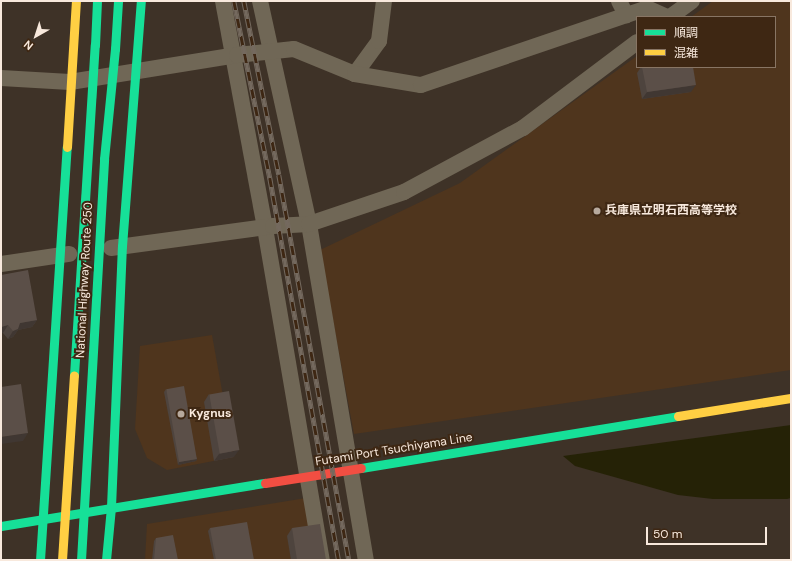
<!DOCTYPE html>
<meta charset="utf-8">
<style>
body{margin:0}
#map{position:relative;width:792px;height:561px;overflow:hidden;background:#3e3227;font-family:"DM Sans","Noto Sans JP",sans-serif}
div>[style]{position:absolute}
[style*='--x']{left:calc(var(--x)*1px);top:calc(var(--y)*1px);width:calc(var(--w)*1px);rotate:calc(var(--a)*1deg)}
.built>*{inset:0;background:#4f351d}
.water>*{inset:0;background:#252206}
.street>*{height:16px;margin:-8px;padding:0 8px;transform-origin:8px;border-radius:8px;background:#706756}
.fast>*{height:9px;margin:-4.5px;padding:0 4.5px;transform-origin:4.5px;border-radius:4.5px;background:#16e098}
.slow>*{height:9px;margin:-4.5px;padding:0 4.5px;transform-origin:4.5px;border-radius:4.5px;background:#ffcf43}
.jam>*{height:9px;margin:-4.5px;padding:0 4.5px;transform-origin:4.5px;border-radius:4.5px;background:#f24e42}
.rail>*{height:4.5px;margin-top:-2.25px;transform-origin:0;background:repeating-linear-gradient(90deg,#3e2713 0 9px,#74695e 0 18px);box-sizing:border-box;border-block:1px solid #74695e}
.fast-bridge>*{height:9px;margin:-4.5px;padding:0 4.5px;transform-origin:4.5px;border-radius:4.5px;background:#16e098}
.slow-bridge>*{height:9px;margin:-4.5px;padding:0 4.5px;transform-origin:4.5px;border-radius:4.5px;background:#ffcf43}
.wall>*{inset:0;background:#4e443e}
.shaded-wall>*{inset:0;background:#403732}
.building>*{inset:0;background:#5b4f48;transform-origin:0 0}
.dots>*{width:11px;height:11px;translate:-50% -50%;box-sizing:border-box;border:2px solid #3e2713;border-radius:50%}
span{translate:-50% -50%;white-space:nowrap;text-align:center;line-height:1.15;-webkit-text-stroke:4px #3e2713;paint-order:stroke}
.poi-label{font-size:12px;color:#f8e9dd;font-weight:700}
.left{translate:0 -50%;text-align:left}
.street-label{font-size:12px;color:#f8e9dd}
.frame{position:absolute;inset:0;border:2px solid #f8e9dd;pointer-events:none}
.legend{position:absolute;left:636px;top:16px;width:140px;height:52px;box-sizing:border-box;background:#3e2713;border:1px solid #887564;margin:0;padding:5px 7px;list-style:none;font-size:12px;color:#f8e9dd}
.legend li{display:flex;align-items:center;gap:8px;height:20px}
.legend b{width:20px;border:1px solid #887564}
.north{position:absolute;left:16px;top:16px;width:40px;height:40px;-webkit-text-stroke:3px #3e2713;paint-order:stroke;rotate:219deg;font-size:11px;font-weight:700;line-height:16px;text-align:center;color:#f8e9dd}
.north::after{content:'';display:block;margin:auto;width:14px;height:18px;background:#f8e9dd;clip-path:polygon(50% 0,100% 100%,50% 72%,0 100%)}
.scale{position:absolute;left:646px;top:527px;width:121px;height:18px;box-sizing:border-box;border:2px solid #f8e9dd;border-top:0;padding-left:5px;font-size:12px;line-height:14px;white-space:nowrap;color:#f8e9dd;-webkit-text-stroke:3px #3e2713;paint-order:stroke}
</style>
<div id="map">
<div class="built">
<i style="clip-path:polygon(713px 1px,791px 1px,791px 370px,354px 434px,320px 250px,460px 183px,637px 56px,637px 67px,775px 67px,775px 17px,691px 17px)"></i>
<i style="clip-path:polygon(212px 335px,234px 457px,167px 470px,147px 458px,135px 429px,140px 346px)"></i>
<i style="clip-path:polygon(306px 498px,317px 560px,145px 560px,147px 524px)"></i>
</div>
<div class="water">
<i style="clip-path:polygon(791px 425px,791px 498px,787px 499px,713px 499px,678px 495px,575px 466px,563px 456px)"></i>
</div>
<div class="street">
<i style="--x:223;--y:1;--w:231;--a:79.5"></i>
<i style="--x:265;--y:228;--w:337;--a:80.3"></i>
<i style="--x:260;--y:1;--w:228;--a:77.6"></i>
<i style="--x:309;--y:224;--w:341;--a:80.4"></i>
<i style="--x:619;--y:1;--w:16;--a:63"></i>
<i style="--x:670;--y:17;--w:27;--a:-36"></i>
<i style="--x:355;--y:74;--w:41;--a:-54"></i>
<i style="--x:379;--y:41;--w:40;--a:-82.9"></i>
<i style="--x:1;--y:78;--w:69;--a:3.3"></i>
<i style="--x:70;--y:82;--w:169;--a:-9.2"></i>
<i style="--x:237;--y:55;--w:57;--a:-6"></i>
<i style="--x:294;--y:49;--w:66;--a:22.3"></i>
<i style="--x:355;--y:74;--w:67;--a:9.5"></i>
<i style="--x:421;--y:85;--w:239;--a:-18.8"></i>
<i style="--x:647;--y:8;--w:22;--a:24"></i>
<i style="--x:111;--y:248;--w:163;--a:-7.7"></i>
<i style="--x:273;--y:226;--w:36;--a:-3"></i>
<i style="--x:309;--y:224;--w:100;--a:-18.6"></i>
<i style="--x:404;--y:192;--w:135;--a:-28.3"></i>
<i style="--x:523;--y:128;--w:143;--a:-37"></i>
<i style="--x:1;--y:264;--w:69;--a:-8.4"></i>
</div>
<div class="fast">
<i style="--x:95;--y:45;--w:44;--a:-87.4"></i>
<i style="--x:115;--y:49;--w:48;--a:-86.4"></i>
<i style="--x:361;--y:468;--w:321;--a:-9.3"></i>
<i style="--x:1;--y:526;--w:267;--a:-9.3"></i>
<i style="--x:40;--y:560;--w:414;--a:-86.3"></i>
<i style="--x:106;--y:560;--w:53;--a:-84.6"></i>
<i style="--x:111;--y:507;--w:261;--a:-87.6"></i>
<i style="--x:122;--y:246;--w:246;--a:-85.6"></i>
</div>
<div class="slow">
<i style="--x:67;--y:147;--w:146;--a:-86.5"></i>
<i style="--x:678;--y:416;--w:114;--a:-9.1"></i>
</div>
<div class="jam">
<i style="--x:265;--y:483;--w:97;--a:-8.9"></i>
</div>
<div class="rail">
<i style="--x:234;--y:1;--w:181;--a:78.5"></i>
<i style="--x:270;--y:178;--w:388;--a:79.8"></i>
<i style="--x:244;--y:1;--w:177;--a:78.6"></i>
<i style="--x:279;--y:175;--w:391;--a:79.7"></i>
</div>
<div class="fast-bridge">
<i style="--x:74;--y:375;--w:331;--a:-86.4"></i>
<i style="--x:81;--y:560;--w:402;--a:-86.7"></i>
<i style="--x:104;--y:159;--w:111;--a:-84.3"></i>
</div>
<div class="slow-bridge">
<i style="--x:62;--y:560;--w:185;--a:-86.3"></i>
</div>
<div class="wall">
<i style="clip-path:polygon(641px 67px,693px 67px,691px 92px,642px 99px,637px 73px)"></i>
<i style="clip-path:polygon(1px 275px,37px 320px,32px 327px,18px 330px,13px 337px,8px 339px,3px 333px,1px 333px)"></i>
<i style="clip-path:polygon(166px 389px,197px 459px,196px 461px,178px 465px,164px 392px)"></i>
<i style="clip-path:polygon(209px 394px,234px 457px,214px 461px,204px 402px)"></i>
<i style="clip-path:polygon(210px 528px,254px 560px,214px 560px,208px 531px)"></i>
<i style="clip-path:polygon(292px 528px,326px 560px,291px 560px,287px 536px)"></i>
<i style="clip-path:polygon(156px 538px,178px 560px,152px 560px,154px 541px)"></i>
</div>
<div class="shaded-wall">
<i style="clip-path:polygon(696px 85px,691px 92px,642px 99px,647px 92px)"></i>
<i style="clip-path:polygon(37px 320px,32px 327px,18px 330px,13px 337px,8px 339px,13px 331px,20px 323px)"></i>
<i style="clip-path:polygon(8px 325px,3px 333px,1px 333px,1px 327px)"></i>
<i style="clip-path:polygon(28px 433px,23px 441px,1px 444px,1px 437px)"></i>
<i style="clip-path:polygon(239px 450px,234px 457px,214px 461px,219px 454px)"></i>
<i style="clip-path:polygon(197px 459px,196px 461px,178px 465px,179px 462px)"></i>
</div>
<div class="building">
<i style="clip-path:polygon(642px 67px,693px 67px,696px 85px,647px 92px)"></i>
<i style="clip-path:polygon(28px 270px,37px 320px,20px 323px,18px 329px,13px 331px,8px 325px,1px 327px,1px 275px)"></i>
<i style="clip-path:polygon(21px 384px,28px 433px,1px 437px,1px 387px)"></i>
<i style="left:184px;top:386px;width:74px;height:18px;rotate:80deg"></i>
<i style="left:229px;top:391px;width:60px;height:20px;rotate:80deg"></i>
<i style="clip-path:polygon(247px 522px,254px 560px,216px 560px,210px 528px)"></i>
<i style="clip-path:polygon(320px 524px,326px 560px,297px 560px,292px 528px)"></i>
<i style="clip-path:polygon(173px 535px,178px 560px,154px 560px,156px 538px)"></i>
</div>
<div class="dots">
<i style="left:597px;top:211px;background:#b7a99d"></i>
<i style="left:181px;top:414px;background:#b7a99d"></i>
</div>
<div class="poi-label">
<span class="left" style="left:605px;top:211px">兵庫県立明石西高等学校</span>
<span class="left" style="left:189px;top:414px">Kygnus</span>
</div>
<div class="street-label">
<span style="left:85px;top:280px;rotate:-87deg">National Highway Route 250</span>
<span style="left:394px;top:450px;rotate:-9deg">Futami Port Tsuchiyama Line</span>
</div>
<div class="frame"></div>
<ul class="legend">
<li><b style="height:5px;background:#16e098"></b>順調</li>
<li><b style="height:5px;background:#ffcf43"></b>混雑</li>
</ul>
<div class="north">N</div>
<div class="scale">50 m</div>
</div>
